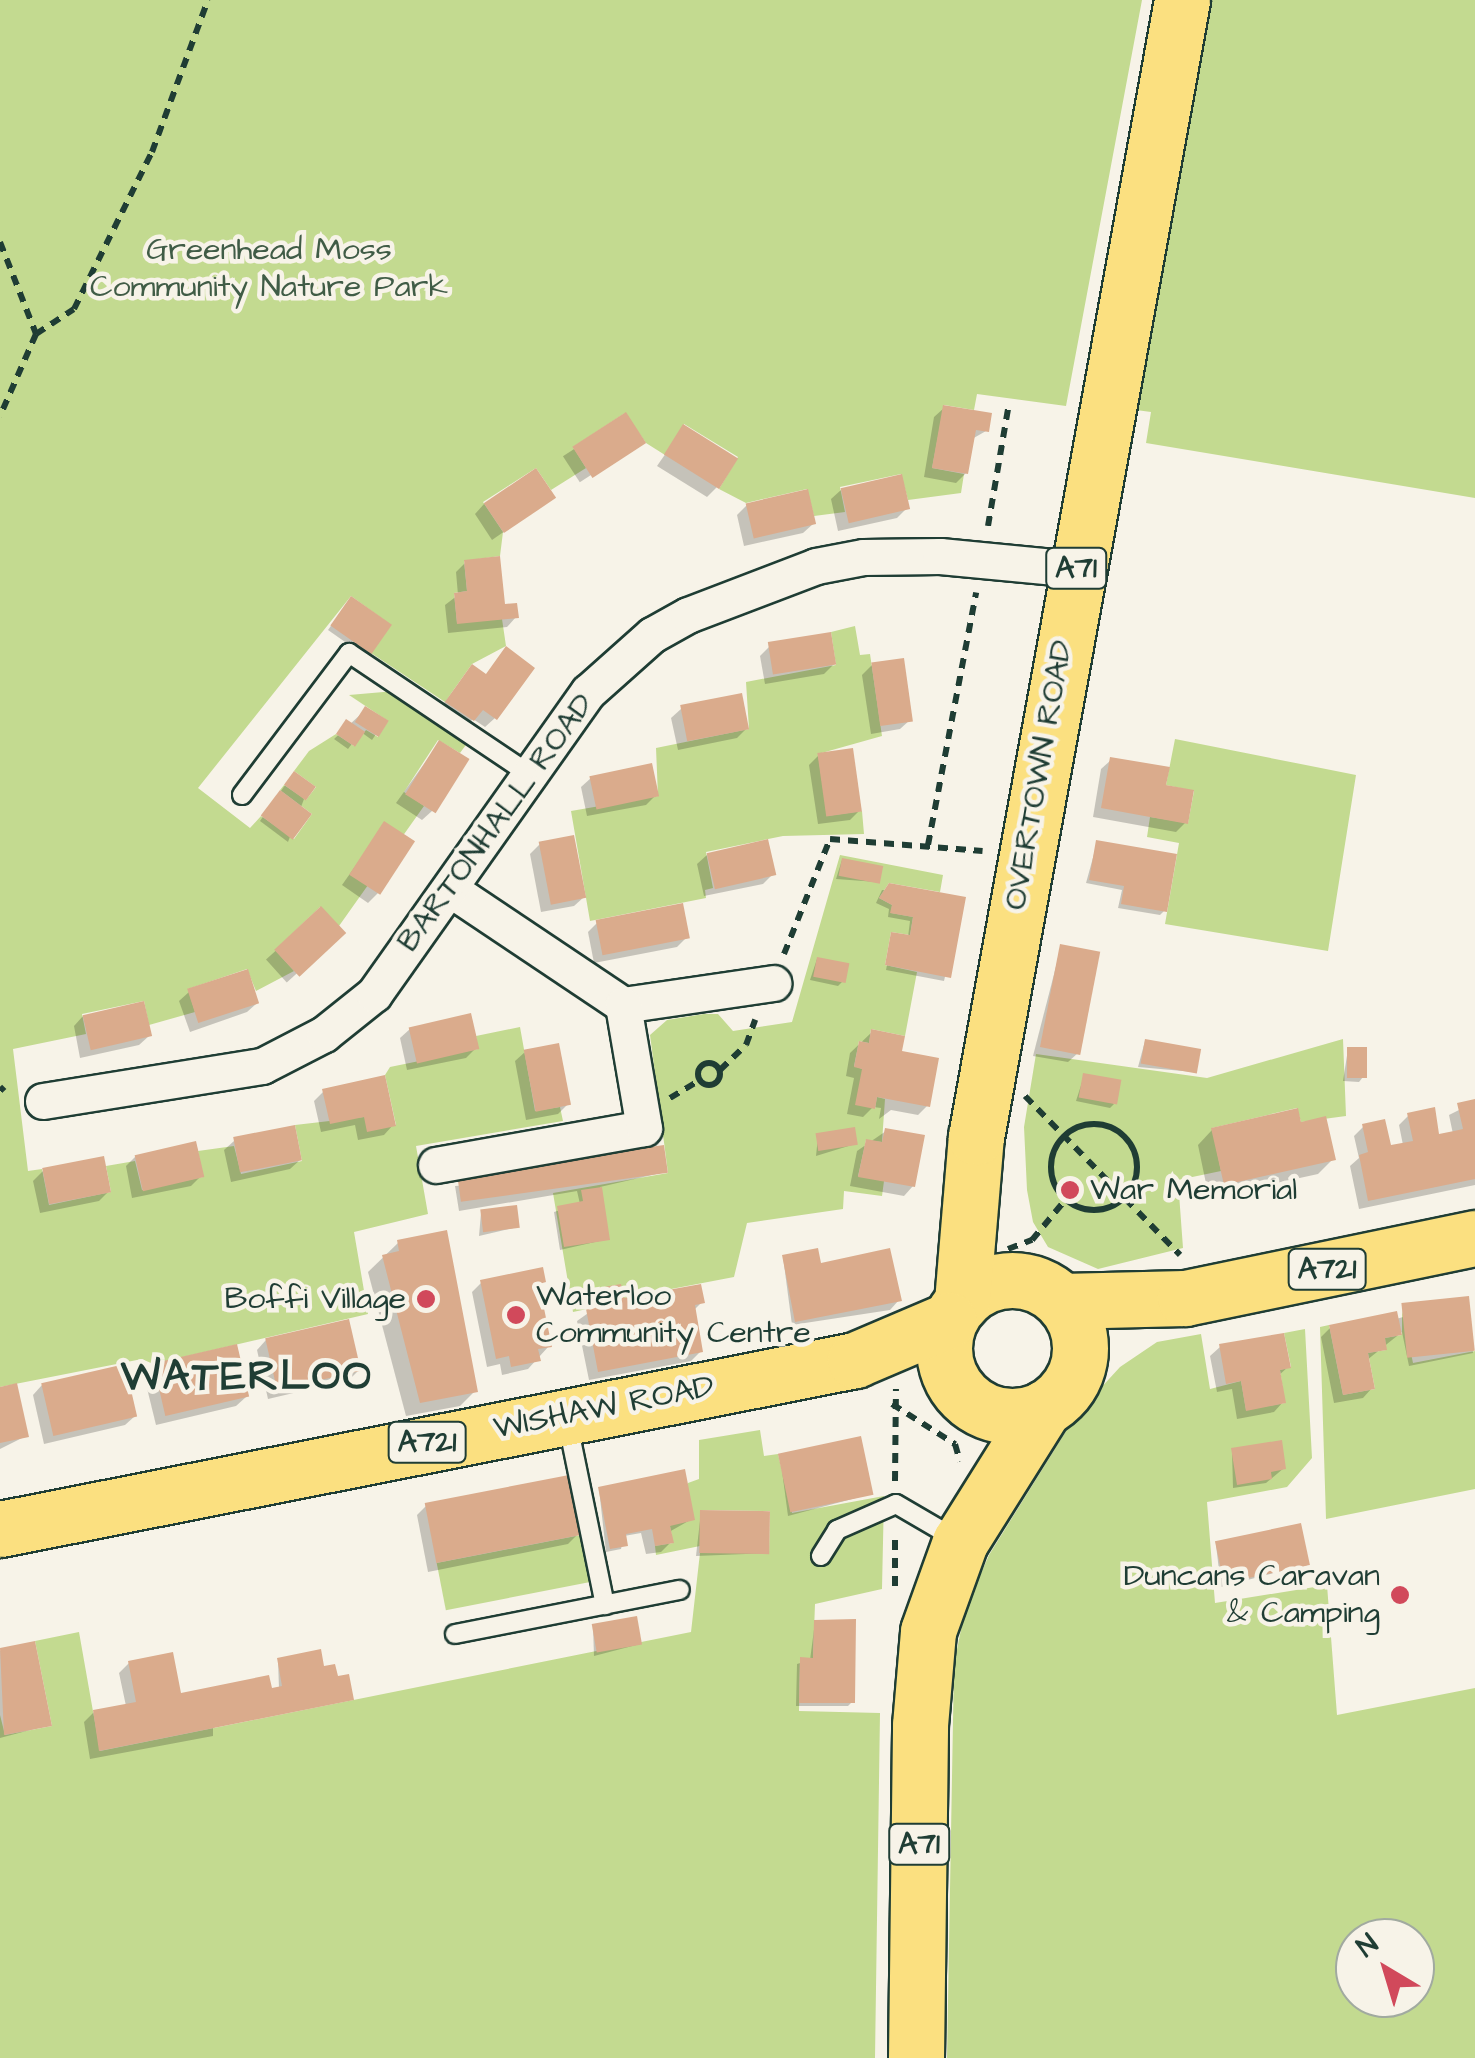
<!DOCTYPE html>
<style>
body{margin:0}
#map{position:relative;width:1475px;height:2058px;overflow:hidden;background:#f7f3e8;font-family:"Architects Daughter",sans-serif}
div>[style]{position:absolute}
[style*='--x']{left:calc(var(--x)*1px);top:calc(var(--y)*1px);width:calc(var(--w)*1px);rotate:calc(var(--a)*1deg)}
.green>*{inset:0;background:#c3da90;transform-origin:0 0}
.shadow>*{inset:0;background:#0003;transform-origin:0 0}
.building>*{inset:0;background:#daab8c;transform-origin:0 0}
.path>*{height:6px;margin-top:-3px;transform-origin:0;background:repeating-linear-gradient(90deg,#1f3d34 0 10px,transparent 0 18px)}
.path>.ring{margin:-3px;padding:0;box-sizing:content-box;background:none;border:6px solid #1f3d34;border-radius:50%}
.roads{filter:drop-shadow(2px 0 #1f3d34) drop-shadow(-2px 0 #1f3d34) drop-shadow(0 2px #1f3d34) drop-shadow(0 -2px #1f3d34)}
.lane>*{height:18px;margin:-9px;padding:0 9px;transform-origin:9px;border-radius:9px;background:#f7f3e8}
.street>*{height:35px;margin:-17.5px;padding:0 17.5px;transform-origin:17.5px;border-radius:17.5px;background:#f7f3e8}
.primary>*{height:55px;margin:-27.5px;padding:0 27.5px;transform-origin:27.5px;border-radius:27.5px;background:#fbe080}
.primary>.ring{margin:-27.5px;padding:0;box-sizing:content-box;background:none;border:55px solid #fbe080;border-radius:50%}
.dots>*{width:28px;height:28px;translate:-50% -50%;box-sizing:border-box;border:5px solid #f7f3e8;border-radius:50%}
span{translate:-50% -50%;white-space:nowrap;text-align:center;line-height:1.15;-webkit-text-stroke:9px #f7f3e8;paint-order:stroke}
.shield-label span{padding:2px 8px;background:#f7f3e8;border:2px solid;border-radius:8px;-webkit-text-stroke-width:0}
.shield-label{font-size:30px;color:#1f3d34;font-weight:700}
.park-label{font-size:32px;color:#405c46}
.street-label{font-size:32px;color:#1f3d34}
.poi-label{font-size:32px;color:#1f3d34}
.left{translate:0 -50%;text-align:left}
.right{translate:-100% -50%;text-align:right}
.district-label{font-size:42px;color:#1f3d34;font-weight:700;letter-spacing:2.5px}
.north{position:absolute;left:1335px;top:1918px;width:100px;height:100px;box-sizing:border-box;background:#f7f3e8;border:2px solid #a1aaa0;border-radius:50%;rotate:322deg;font-size:28px;font-weight:700;line-height:40px;text-align:center;color:#1f3d34}
.north::after{content:'';display:block;margin:auto;width:35px;height:45px;background:#d1495b;clip-path:polygon(50% 0,100% 100%,50% 72%,0 100%)}
</style>
<div id="map">
<div class="green">
<i style="clip-path:polygon(0 0,1142px 0,1066px 406px,977px 394px,974px 410px,944px 405px,932px 468px,964px 474px,961px 493px,908px 500px,901px 474px,840px 487px,845px 512px,814px 516px,807px 489px,746px 503px,719px 489px,738px 457px,684px 424px,665px 455px,646px 443px,625px 413px,573px 447px,586px 468px,551px 490px,536px 468px,483px 502px,503px 532px,500px 556px,464px 561px,467px 591px,454px 593px,457px 623px,502px 619px,506px 646px,472px 664px,445px 702px,371px 653px,391px 625px,351px 596px,198px 788px,250px 828px,261px 816px,294px 839px,312px 814px,280px 790px,284px 785px,306px 800px,316px 787px,294px 771px,309px 751px,336px 734px,354px 746px,366px 730px,378px 737px,388px 721px,349px 695px,395px 691px,468px 742px,460px 753px,438px 740px,404px 792px,424px 806px,339px 926px,320px 907px,275px 950px,294px 971px,256px 991px,247px 969px,188px 989px,195px 1012px,149px 1025px,144px 1001px,82px 1014px,86px 1034px,13px 1049px,28px 1171px,42px 1169px,49px 1205px,111px 1192px,106px 1166px,135px 1161px,142px 1190px,203px 1177px,198px 1151px,234px 1146px,241px 1174px,302px 1161px,295px 1125px,364px 1117px,396px 1125px,385px 1075px,390px 1067px,478px 1049px,476px 1036px,520px 1027px,535px 1111px,560px 1107px,563px 1121px,416px 1146px,428px 1214px,354px 1232px,368px 1314px,153px 1364px,142px 1359px,0 1387px)"></i>
<i style="clip-path:polygon(1204px 0,1475px 0,1475px 498px,1146px 443px,1151px 412px,1136px 410px,1140px 369px)"></i>
<i style="clip-path:polygon(855px 626px,860px 655px,870px 654px,882px 736px,818px 754px,827px 816px,862px 811px,864px 834px,783px 836px,706px 852px,713px 888px,705px 890px,706px 898px,590px 921px,571px 811px,658px 796px,656px 748px,749px 729px,746px 682px,836px 665px,831px 632px)"></i>
<i style="clip-path:polygon(1175px 739px,1356px 775px,1328px 951px,1165px 924px,1179px 843px,1147px 837px,1150px 817px,1188px 823px,1194px 791px,1166px 785px)"></i>
<i style="clip-path:polygon(840px 855px,943px 875px,940px 892px,889px 883px,879px 898px,892px 905px,891px 913px,913px 917px,910px 935px,891px 932px,885px 965px,917px 972px,905px 1036px,871px 1029px,869px 1043px,859px 1041px,854px 1066px,862px 1069px,875px 1109px,877px 1097px,885px 1099px,882px 1142px,866px 1140px,858px 1176px,884px 1181px,882px 1196px,844px 1191px,843px 1209px,747px 1223px,734px 1277px,624px 1298px,598px 1288px,601px 1306px,573px 1312px,553px 1193px,668px 1173px,650px 1035px,667px 1020px,704px 1014px,718px 1014px,733px 1031px,792px 1022px)"></i>
<i style="clip-path:polygon(1343px 1039px,1346px 1116px,1301px 1122px,1297px 1108px,1212px 1128px,1221px 1171px,1178px 1180px,1183px 1248px,1098px 1269px,1048px 1247px,1033px 1222px,1027px 1190px,1024px 1127px,1036px 1054px,1207px 1078px)"></i>
<i style="clip-path:polygon(1402px 1310px,1413px 1363px,1475px 1351px,1475px 1489px,1326px 1519px,1320px 1327px,1329px 1325px,1343px 1395px,1375px 1389px,1368px 1353px,1386px 1350px,1385px 1338px,1402px 1335px)"></i>
<i style="clip-path:polygon(evenodd,1305px 1329px,1312px 1458px,1287px 1487px,1207px 1502px,1215px 1603px,1327px 1585px,1337px 1715px,1475px 1688px,1475px 2058px,947px 2058px,954px 1664px,965px 1610px,989px 1555px,1076px 1415px,1120px 1367px,1157px 1342px,1201px 1334px,1210px 1389px,1241px 1381px,1246px 1410px,1285px 1403px,1280px 1370px,1291px 1367px,1284px 1333px,1305px 1329px,1355px 1938px,1415px 1938px,1415px 1998px,1355px 1998px,1355px 1938px)"></i>
<i style="clip-path:polygon(760px 1430px,764px 1456px,778px 1454px,792px 1513px,884px 1496px,882px 1589px,815px 1604px,813px 1658px,800px 1658px,799px 1711px,880px 1713px,875px 2058px,0 2058px,0 1715px,5px 1735px,52px 1726px,35px 1641px,79px 1632px,100px 1751px,691px 1632px,700px 1553px,769px 1553px,770px 1511px,700px 1510px,700px 1546px,656px 1555px,655px 1546px,673px 1543px,670px 1526px,688px 1483px,699px 1479px,699px 1440px)"></i>
<i style="left:581px;top:1535px;width:48px;height:147px;rotate:79deg"></i>
</div>
<div class="shadow">
<i style="clip-path:polygon(944px 408px,986px 431px,972px 439px,966px 473px,956px 483px,924px 477px,934px 417px)"></i>
<i style="left:625px;top:416px;width:31px;height:74px;rotate:57deg"></i>
<i style="clip-path:polygon(684px 427px,717px 487px,707px 497px,657px 466px)"></i>
<i style="clip-path:polygon(841px 490px,907px 508px,897px 518px,838px 531px,831px 499px)"></i>
<i style="clip-path:polygon(553px 498px,492px 540px,475px 514px,484px 504px)"></i>
<i style="clip-path:polygon(747px 505px,813px 524px,803px 533px,744px 546px,737px 515px)"></i>
<i style="clip-path:polygon(465px 563px,516px 617px,507px 627px,448px 633px,445px 605px,458px 595px,456px 572px)"></i>
<i style="clip-path:polygon(347px 603px,369px 652px,365px 656px,328px 630px)"></i>
<i style="clip-path:polygon(769px 647px,834px 664px,824px 674px,765px 684px,760px 656px)"></i>
<i style="clip-path:polygon(506px 650px,495px 718px,485px 727px,473px 719px,463px 729px,437px 712px,472px 667px,485px 676px)"></i>
<i style="clip-path:polygon(872px 665px,910px 720px,900px 729px,871px 734px,862px 675px)"></i>
<i style="clip-path:polygon(681px 709px,747px 728px,737px 738px,678px 750px,671px 718px)"></i>
<i style="clip-path:polygon(362px 713px,385px 721px,372px 740px,361px 732px,348px 749px,334px 739px)"></i>
<i style="clip-path:polygon(439px 743px,432px 811px,422px 820px,396px 803px)"></i>
<i style="clip-path:polygon(819px 755px,860px 810px,850px 820px,818px 824px,809px 765px)"></i>
<i style="clip-path:polygon(1111px 760px,1186px 822px,1176px 832px,1093px 817px,1101px 769px)"></i>
<i style="clip-path:polygon(290px 778px,304px 799px,288px 842px,260px 821px)"></i>
<i style="clip-path:polygon(591px 778px,656px 795px,646px 805px,587px 816px,581px 787px)"></i>
<i style="clip-path:polygon(385px 824px,378px 893px,368px 903px,342px 885px)"></i>
<i style="clip-path:polygon(1097px 843px,1164px 911px,1160px 915px,1118px 908px,1122px 890px,1086px 883px)"></i>
<i style="clip-path:polygon(540px 844px,584px 897px,574px 906px,541px 912px,530px 854px)"></i>
<i style="clip-path:polygon(707px 855px,773px 874px,763px 884px,704px 896px,697px 864px)"></i>
<i style="clip-path:polygon(842px 860px,877px 882px,836px 879px)"></i>
<i style="clip-path:polygon(882px 890px,963px 899px,944px 981px,886px 970px,893px 935px,908px 937px,910px 921px,888px 917px,889px 909px,876px 903px)"></i>
<i style="left:321px;top:910px;width:31px;height:74px;rotate:48deg"></i>
<i style="clip-path:polygon(598px 922px,687px 937px,677px 947px,594px 963px,588px 932px)"></i>
<i style="clip-path:polygon(1061px 947px,1078px 1053px,1068px 1062px,1033px 1056px)"></i>
<i style="clip-path:polygon(817px 959px,842px 982px,838px 986px,810px 980px)"></i>
<i style="clip-path:polygon(189px 992px,257px 1003px,247px 1012px,190px 1032px,179px 1001px)"></i>
<i style="clip-path:polygon(83px 1016px,149px 1036px,139px 1045px,80px 1058px,74px 1026px)"></i>
<i style="clip-path:polygon(410px 1029px,476px 1048px,466px 1058px,407px 1070px,400px 1038px)"></i>
<i style="clip-path:polygon(872px 1032px,899px 1053px,927px 1106px,918px 1115px,891px 1110px,879px 1119px,881px 1108px,873px 1107px,863px 1117px,847px 1114px,854px 1078px,846px 1076px,850px 1053px)"></i>
<i style="clip-path:polygon(1145px 1041px,1194px 1072px,1138px 1067px)"></i>
<i style="clip-path:polygon(1348px 1049px,1363px 1077px,1359px 1082px,1343px 1081px)"></i>
<i style="clip-path:polygon(525px 1052px,568px 1104px,558px 1114px,526px 1120px,515px 1061px)"></i>
<i style="clip-path:polygon(1084px 1076px,1114px 1104px,1110px 1108px,1076px 1101px)"></i>
<i style="clip-path:polygon(324px 1091px,393px 1125px,384px 1135px,358px 1140px,355px 1125px,321px 1132px,314px 1101px)"></i>
<i style="clip-path:polygon(1475px 1102px,1475px 1185px,1359px 1209px,1350px 1166px,1359px 1158px,1354px 1136px,1364px 1126px,1389px 1148px,1403px 1145px,1399px 1125px,1409px 1115px,1437px 1136px,1453px 1134px,1449px 1115px)"></i>
<i style="clip-path:polygon(1299px 1125px,1333px 1159px,1318px 1174px,1209px 1198px,1198px 1145px,1212px 1130px)"></i>
<i style="clip-path:polygon(886px 1131px,913px 1186px,904px 1196px,850px 1186px,857px 1151px)"></i>
<i style="clip-path:polygon(818px 1137px,855px 1144px,816px 1156px)"></i>
<i style="clip-path:polygon(234px 1141px,300px 1160px,290px 1169px,231px 1182px,224px 1150px)"></i>
<i style="clip-path:polygon(135px 1157px,201px 1176px,191px 1186px,132px 1198px,126px 1166px)"></i>
<i style="clip-path:polygon(43px 1171px,109px 1191px,99px 1201px,40px 1213px,33px 1181px)"></i>
<i style="clip-path:polygon(665px 1172px,600px 1187px,608px 1239px,560px 1250px,554px 1212px,580px 1204px,577px 1191px,459px 1211px,455px 1186px)"></i>
<i style="clip-path:polygon(481px 1213px,518px 1227px,479px 1236px)"></i>
<i style="clip-path:polygon(398px 1243px,475px 1391px,460px 1406px,406px 1416px,368px 1272px)"></i>
<i style="clip-path:polygon(783px 1257px,819px 1266px,899px 1300px,890px 1310px,792px 1325px)"></i>
<i style="clip-path:polygon(482px 1282px,543px 1282px,537px 1287px,549px 1346px,528px 1369px,502px 1375px,500px 1364px,487px 1367px,472px 1292px)"></i>
<i style="clip-path:polygon(599px 1291px,622px 1301px,702px 1302px,693px 1311px,701px 1351px,691px 1361px,589px 1380px,577px 1321px,591px 1311px,589px 1300px)"></i>
<i style="clip-path:polygon(1467px 1299px,1473px 1353px,1409px 1366px,1402px 1332px,1367px 1360px,1372px 1388px,1363px 1398px,1334px 1403px,1321px 1337px,1331px 1327px,1396px 1319px)"></i>
<i style="clip-path:polygon(266px 1340px,358px 1371px,349px 1380px,268px 1399px,257px 1350px)"></i>
<i style="clip-path:polygon(1220px 1347px,1288px 1367px,1278px 1376px,1283px 1402px,1274px 1412px,1237px 1419px,1232px 1389px,1217px 1392px,1210px 1356px)"></i>
<i style="clip-path:polygon(154px 1366px,246px 1397px,236px 1406px,156px 1425px,144px 1376px)"></i>
<i style="clip-path:polygon(42px 1385px,135px 1416px,125px 1425px,44px 1444px,33px 1395px)"></i>
<i style="clip-path:polygon(0 1390px,26px 1436px,0 1449px)"></i>
<i style="clip-path:polygon(1232px 1451px,1284px 1468px,1266px 1483px,1233px 1488px)"></i>
<i style="clip-path:polygon(780px 1456px,871px 1494px,788px 1516px)"></i>
<i style="clip-path:polygon(599px 1489px,692px 1519px,669px 1532px,671px 1542px,661px 1552px,646px 1554px,641px 1533px,624px 1536px,621px 1549px,606px 1552px)"></i>
<i style="clip-path:polygon(426px 1506px,578px 1534px,568px 1544px,428px 1572px,417px 1515px)"></i>
<i style="clip-path:polygon(701px 1512px,767px 1553px,696px 1556px)"></i>
<i style="clip-path:polygon(1216px 1545px,1308px 1564px,1221px 1587px)"></i>
<i style="clip-path:polygon(815px 1622px,852px 1702px,848px 1706px,796px 1706px,797px 1664px,810px 1660px)"></i>
<i style="clip-path:polygon(593px 1627px,640px 1644px,594px 1656px)"></i>
<i style="clip-path:polygon(33px 1644px,49px 1725px,0 1738px,0 1651px)"></i>
<i style="clip-path:polygon(278px 1660px,322px 1669px,213px 1728px,213px 1736px,90px 1759px,84px 1722px,94px 1712px,126px 1706px,119px 1673px,129px 1663px,179px 1696px,279px 1689px)"></i>
</div>
<div class="building">
<i style="clip-path:polygon(943px 405px,992px 413px,989px 432px,976px 430px,968px 474px,932px 468px)"></i>
<i style="left:626px;top:412px;width:37px;height:64px;rotate:57deg"></i>
<i style="left:683px;top:424px;width:65px;height:36px;rotate:32deg"></i>
<i style="left:536px;top:468px;width:36px;height:63px;rotate:56deg"></i>
<i style="left:902px;top:474px;width:36px;height:63px;rotate:77deg"></i>
<i style="left:808px;top:489px;width:36px;height:64px;rotate:77deg"></i>
<i style="clip-path:polygon(500px 556px,505px 604px,517px 603px,519px 618px,457px 624px,454px 593px,467px 591px,464px 560px)"></i>
<i style="left:351px;top:596px;width:50px;height:36px;rotate:35deg"></i>
<i style="left:831px;top:632px;width:33px;height:64px;rotate:81deg"></i>
<i style="clip-path:polygon(506px 646px,535px 668px,497px 720px,483px 710px,474px 721px,445px 702px,472px 664px,486px 674px)"></i>
<i style="left:904px;top:658px;width:64px;height:33px;rotate:82deg"></i>
<i style="left:742px;top:693px;width:37px;height:63px;rotate:79deg"></i>
<i style="left:365px;top:706px;width:28px;height:19px;rotate:32deg"></i>
<i style="left:346px;top:719px;width:23px;height:18px;rotate:34deg"></i>
<i style="left:439px;top:740px;width:36px;height:64px;rotate:32deg"></i>
<i style="left:853px;top:748px;width:64px;height:36px;rotate:82deg"></i>
<i style="clip-path:polygon(1110px 757px,1170px 767px,1166px 785px,1194px 790px,1188px 824px,1101px 808px)"></i>
<i style="left:652px;top:763px;width:34px;height:64px;rotate:78deg"></i>
<i style="left:294px;top:771px;width:27px;height:17px;rotate:36deg"></i>
<i style="left:280px;top:790px;width:40px;height:32px;rotate:37deg"></i>
<i style="left:384px;top:821px;width:37px;height:64px;rotate:33deg"></i>
<i style="left:574px;top:835px;width:64px;height:36px;rotate:79deg"></i>
<i style="left:768px;top:839px;width:37px;height:63px;rotate:77deg"></i>
<i style="clip-path:polygon(1096px 840px,1177px 854px,1167px 912px,1121px 904px,1124px 886px,1089px 880px)"></i>
<i style="left:842px;top:858px;width:42px;height:18px;rotate:11deg"></i>
<i style="clip-path:polygon(889px 883px,966px 897px,951px 978px,885px 965px,891px 932px,910px 935px,913px 917px,890px 913px,892px 905px,879px 898px)"></i>
<i style="left:683px;top:903px;width:36px;height:89px;rotate:79deg"></i>
<i style="left:321px;top:906px;width:37px;height:64px;rotate:47deg"></i>
<i style="left:1060px;top:944px;width:41px;height:105px;rotate:11deg"></i>
<i style="left:817px;top:957px;width:33px;height:20px;rotate:11deg"></i>
<i style="left:248px;top:969px;width:36px;height:64px;rotate:72deg"></i>
<i style="left:144px;top:1001px;width:36px;height:63px;rotate:77deg"></i>
<i style="left:471px;top:1013px;width:37px;height:64px;rotate:77deg"></i>
<i style="clip-path:polygon(871px 1029px,905px 1036px,902px 1051px,939px 1058px,930px 1107px,877px 1097px,875px 1109px,855px 1105px,862px 1069px,854px 1067px,859px 1041px,869px 1043px)"></i>
<i style="left:1145px;top:1039px;width:57px;height:25px;rotate:10deg"></i>
<i style="left:559px;top:1043px;width:63px;height:36px;rotate:79deg"></i>
<i style="left:1347px;top:1047px;width:20px;height:31px"></i>
<i style="left:1083px;top:1073px;width:39px;height:25px;rotate:10deg"></i>
<i style="clip-path:polygon(385px 1075px,396px 1126px,367px 1132px,364px 1117px,330px 1124px,322px 1089px)"></i>
<i style="clip-path:polygon(1475px 1099px,1475px 1179px,1368px 1201px,1359px 1155px,1368px 1152px,1362px 1124px,1385px 1119px,1391px 1145px,1413px 1141px,1407px 1113px,1435px 1107px,1439px 1134px,1454px 1131px,1463px 1129px,1457px 1103px)"></i>
<i style="clip-path:polygon(1298px 1108px,1301px 1122px,1326px 1116px,1336px 1160px,1224px 1185px,1211px 1128px)"></i>
<i style="left:295px;top:1125px;width:36px;height:63px;rotate:79deg"></i>
<i style="left:855px;top:1127px;width:18px;height:40px;rotate:81deg"></i>
<i style="clip-path:polygon(885px 1128px,925px 1135px,915px 1187px,858px 1177px,866px 1139px,882px 1142px)"></i>
<i style="left:196px;top:1141px;width:37px;height:63px;rotate:77deg"></i>
<i style="left:664px;top:1145px;width:28px;height:209px;rotate:82deg"></i>
<i style="left:104px;top:1156px;width:37px;height:63px;rotate:79deg"></i>
<i style="clip-path:polygon(602px 1187px,610px 1240px,564px 1247px,557px 1206px,583px 1201px,581px 1190px)"></i>
<i style="left:517px;top:1205px;width:23px;height:37px;rotate:83deg"></i>
<i style="clip-path:polygon(447px 1230px,478px 1392px,420px 1403px,382px 1255px,399px 1251px,397px 1240px)"></i>
<i style="clip-path:polygon(818px 1248px,821px 1263px,890px 1248px,902px 1301px,795px 1322px,782px 1255px)"></i>
<i style="clip-path:polygon(543px 1267px,546px 1282px,539px 1284px,552px 1347px,538px 1349px,541px 1361px,511px 1367px,509px 1356px,496px 1359px,480px 1280px)"></i>
<i style="clip-path:polygon(621px 1284px,624px 1298px,701px 1284px,705px 1303px,695px 1305px,703px 1352px,598px 1372px,586px 1309px,601px 1306px,598px 1288px)"></i>
<i style="left:1469px;top:1296px;width:55px;height:68px;rotate:84deg"></i>
<i style="clip-path:polygon(1397px 1311px,1402px 1335px,1385px 1338px,1387px 1350px,1368px 1353px,1375px 1389px,1343px 1395px,1329px 1325px)"></i>
<i style="left:349px;top:1319px;width:53px;height:86px;rotate:77deg"></i>
<i style="clip-path:polygon(1284px 1333px,1291px 1368px,1280px 1370px,1286px 1403px,1246px 1411px,1241px 1381px,1226px 1384px,1219px 1344px)"></i>
<i style="left:237px;top:1344px;width:54px;height:86px;rotate:77deg"></i>
<i style="left:125px;top:1364px;width:54px;height:86px;rotate:77deg"></i>
<i style="clip-path:polygon(17px 1383px,29px 1437px,0 1443px,0 1387px)"></i>
<i style="left:861px;top:1436px;width:60px;height:85px;rotate:78deg"></i>
<i style="clip-path:polygon(1282px 1440px,1286px 1469px,1271px 1472px,1272px 1479px,1237px 1485px,1231px 1448px)"></i>
<i style="clip-path:polygon(685px 1469px,695px 1520px,670px 1526px,674px 1543px,655px 1546px,652px 1529px,626px 1534px,628px 1546px,610px 1549px,598px 1487px)"></i>
<i style="left:569px;top:1475px;width:61px;height:147px;rotate:79deg"></i>
<i style="left:700px;top:1510px;width:70px;height:43px;rotate:1deg"></i>
<i style="left:1301px;top:1523px;width:43px;height:88px;rotate:78deg"></i>
<i style="left:637px;top:1616px;width:29px;height:46px;rotate:80deg"></i>
<i style="clip-path:polygon(856px 1619px,855px 1703px,799px 1703px,800px 1657px,813px 1658px,814px 1620px)"></i>
<i style="clip-path:polygon(35px 1641px,52px 1726px,4px 1735px,0 1648px)"></i>
<i style="clip-path:polygon(321px 1649px,324px 1666px,335px 1664px,338px 1676px,349px 1674px,354px 1700px,99px 1751px,93px 1710px,136px 1702px,128px 1661px,173px 1652px,181px 1693px,269px 1675px,272px 1688px,282px 1686px,277px 1658px)"></i>
</div>
<div class="path">
<i style="--x:0;--y:242;--w:99;--a:68.6"></i>
<i style="--x:36;--y:334;--w:90;--a:113.7"></i>
<i style="--x:36;--y:334;--w:45;--a:-33.3"></i>
<i style="--x:74;--y:309;--w:175;--a:-63.6"></i>
<i style="--x:152;--y:152;--w:162;--a:-69.8"></i>
<i style="--x:988;--y:526;--w:119;--a:-80.3"></i>
<i style="--x:928;--y:845;--w:257;--a:-79.2"></i>
<i style="--x:784;--y:954;--w:124;--a:-68.2"></i>
<i style="--x:830;--y:839;--w:153;--a:4.5"></i>
<i class="ring" style="left:698px;top:1063px;width:16px;height:16px"></i>
<i style="--x:720;--y:1070;--w:36;--a:-44"></i>
<i style="--x:746;--y:1045;--w:27;--a:-70"></i>
<i style="--x:0;--y:1091;--w:6;--a:-45"></i>
<i style="--x:1025;--y:1096;--w:222;--a:45.7"></i>
<i style="--x:670;--y:1098;--w:35;--a:-31"></i>
<i class="ring" style="left:1051px;top:1124px;width:80px;height:80px"></i>
<i style="--x:1008;--y:1249;--w:26;--a:-21"></i>
<i style="--x:1032;--y:1240;--w:53;--a:-50.3"></i>
<i style="--x:892;--y:1404;--w:75;--a:32.4"></i>
<i style="--x:955;--y:1444;--w:18;--a:74"></i>
<i style="--x:895;--y:1481;--w:92;--a:-89.4"></i>
<i style="--x:895;--y:1586;--w:53;--a:-90"></i>
</div>
<div class="roads">
<div class="lane">
<i style="--x:242;--y:795;--w:178;--a:-53"></i>
<i style="--x:349;--y:653;--w:213;--a:33.9"></i>
<i style="--x:567;--y:1420;--w:189;--a:78.4"></i>
<i style="--x:821;--y:1556;--w:31;--a:-58"></i>
<i style="--x:837;--y:1530;--w:64;--a:-23.8"></i>
<i style="--x:896;--y:1504;--w:69;--a:30.3"></i>
<i style="--x:455;--y:1634;--w:229;--a:-11.1"></i>
</div>
<div class="street">
<i style="--x:450;--y:889;--w:208;--a:33.8"></i>
<i style="--x:623;--y:1005;--w:152;--a:-8.3"></i>
<i style="--x:43;--y:1101;--w:222;--a:-9.1"></i>
<i style="--x:262;--y:1066;--w:70;--a:-27.3"></i>
<i style="--x:324;--y:1034;--w:64;--a:-38.7"></i>
<i style="--x:374;--y:994;--w:370;--a:-54.7"></i>
<i style="--x:588;--y:692;--w:86;--a:-41.7"></i>
<i style="--x:652;--y:635;--w:41;--a:-29.1"></i>
<i style="--x:688;--y:615;--w:137;--a:-20.9"></i>
<i style="--x:816;--y:566;--w:48;--a:-10.8"></i>
<i style="--x:863;--y:557;--w:77;--a:-0.7"></i>
<i style="--x:940;--y:556;--w:137;--a:5.5"></i>
<i style="--x:436;--y:1165;--w:211;--a:-10.1"></i>
<i style="--x:644;--y:1128;--w:125;--a:-99.7"></i>
</div>
<div class="primary">
<i class="ring" style="left:944px;top:1280px;width:81px;height:81px"></i>
<i style="--x:1062;--y:1301;--w:123;--a:-1.4"></i>
<i style="--x:1185;--y:1298;--w:296;--a:-11.7"></i>
<i style="--x:962;--y:1302;--w:166;--a:-85.2"></i>
<i style="--x:976;--y:1137;--w:1156;--a:-79.73"></i>
<i style="--x:0;--y:1529;--w:872;--a:-11.18"></i>
<i style="--x:855;--y:1360;--w:102;--a:-23.1"></i>
<i style="--x:916;--y:2058;--w:333;--a:-89.3"></i>
<i style="--x:920;--y:1725;--w:94;--a:-85.1"></i>
<i style="--x:928;--y:1631;--w:95;--a:-70.2"></i>
<i style="--x:960;--y:1542;--w:158;--a:-57.9"></i>
</div>
</div>
<div class="dots">
<i style="left:1070px;top:1190px;background:#d1495b"></i>
<i style="left:426px;top:1299px;background:#d1495b"></i>
<i style="left:516px;top:1315px;background:#d1495b"></i>
<i style="left:1400px;top:1595px;background:#d1495b"></i>
</div>
<div class="shield-label">
<span style="left:1076px;top:568px">A71</span>
<span style="left:1327px;top:1269px">A721</span>
<span style="left:427px;top:1442px">A721</span>
<span style="left:919px;top:1844px">A71</span>
</div>
<div class="park-label">
<span style="left:269px;top:269px">Greenhead Moss<br>Community Nature Park</span>
</div>
<div class="street-label">
<span style="left:1039px;top:775px;rotate:-80deg">OVERTOWN ROAD</span>
<span style="left:496px;top:823px;rotate:-54deg">BARTONHALL ROAD</span>
<span style="left:604px;top:1408px;rotate:-11deg">WISHAW ROAD</span>
</div>
<div class="poi-label">
<span class="left" style="left:1090px;top:1190px">War Memorial</span>
<span class="left" style="left:536px;top:1315px">Waterloo<br>Community Centre</span>
<span class="right" style="left:406px;top:1299px">Boffi Village</span>
<span class="right" style="left:1380px;top:1595px">Duncans Caravan<br>&amp; Camping</span>
</div>
<div class="district-label">
<span style="left:247px;top:1377px">WATERLOO</span>
</div>
<div class="north">N</div>
</div>
